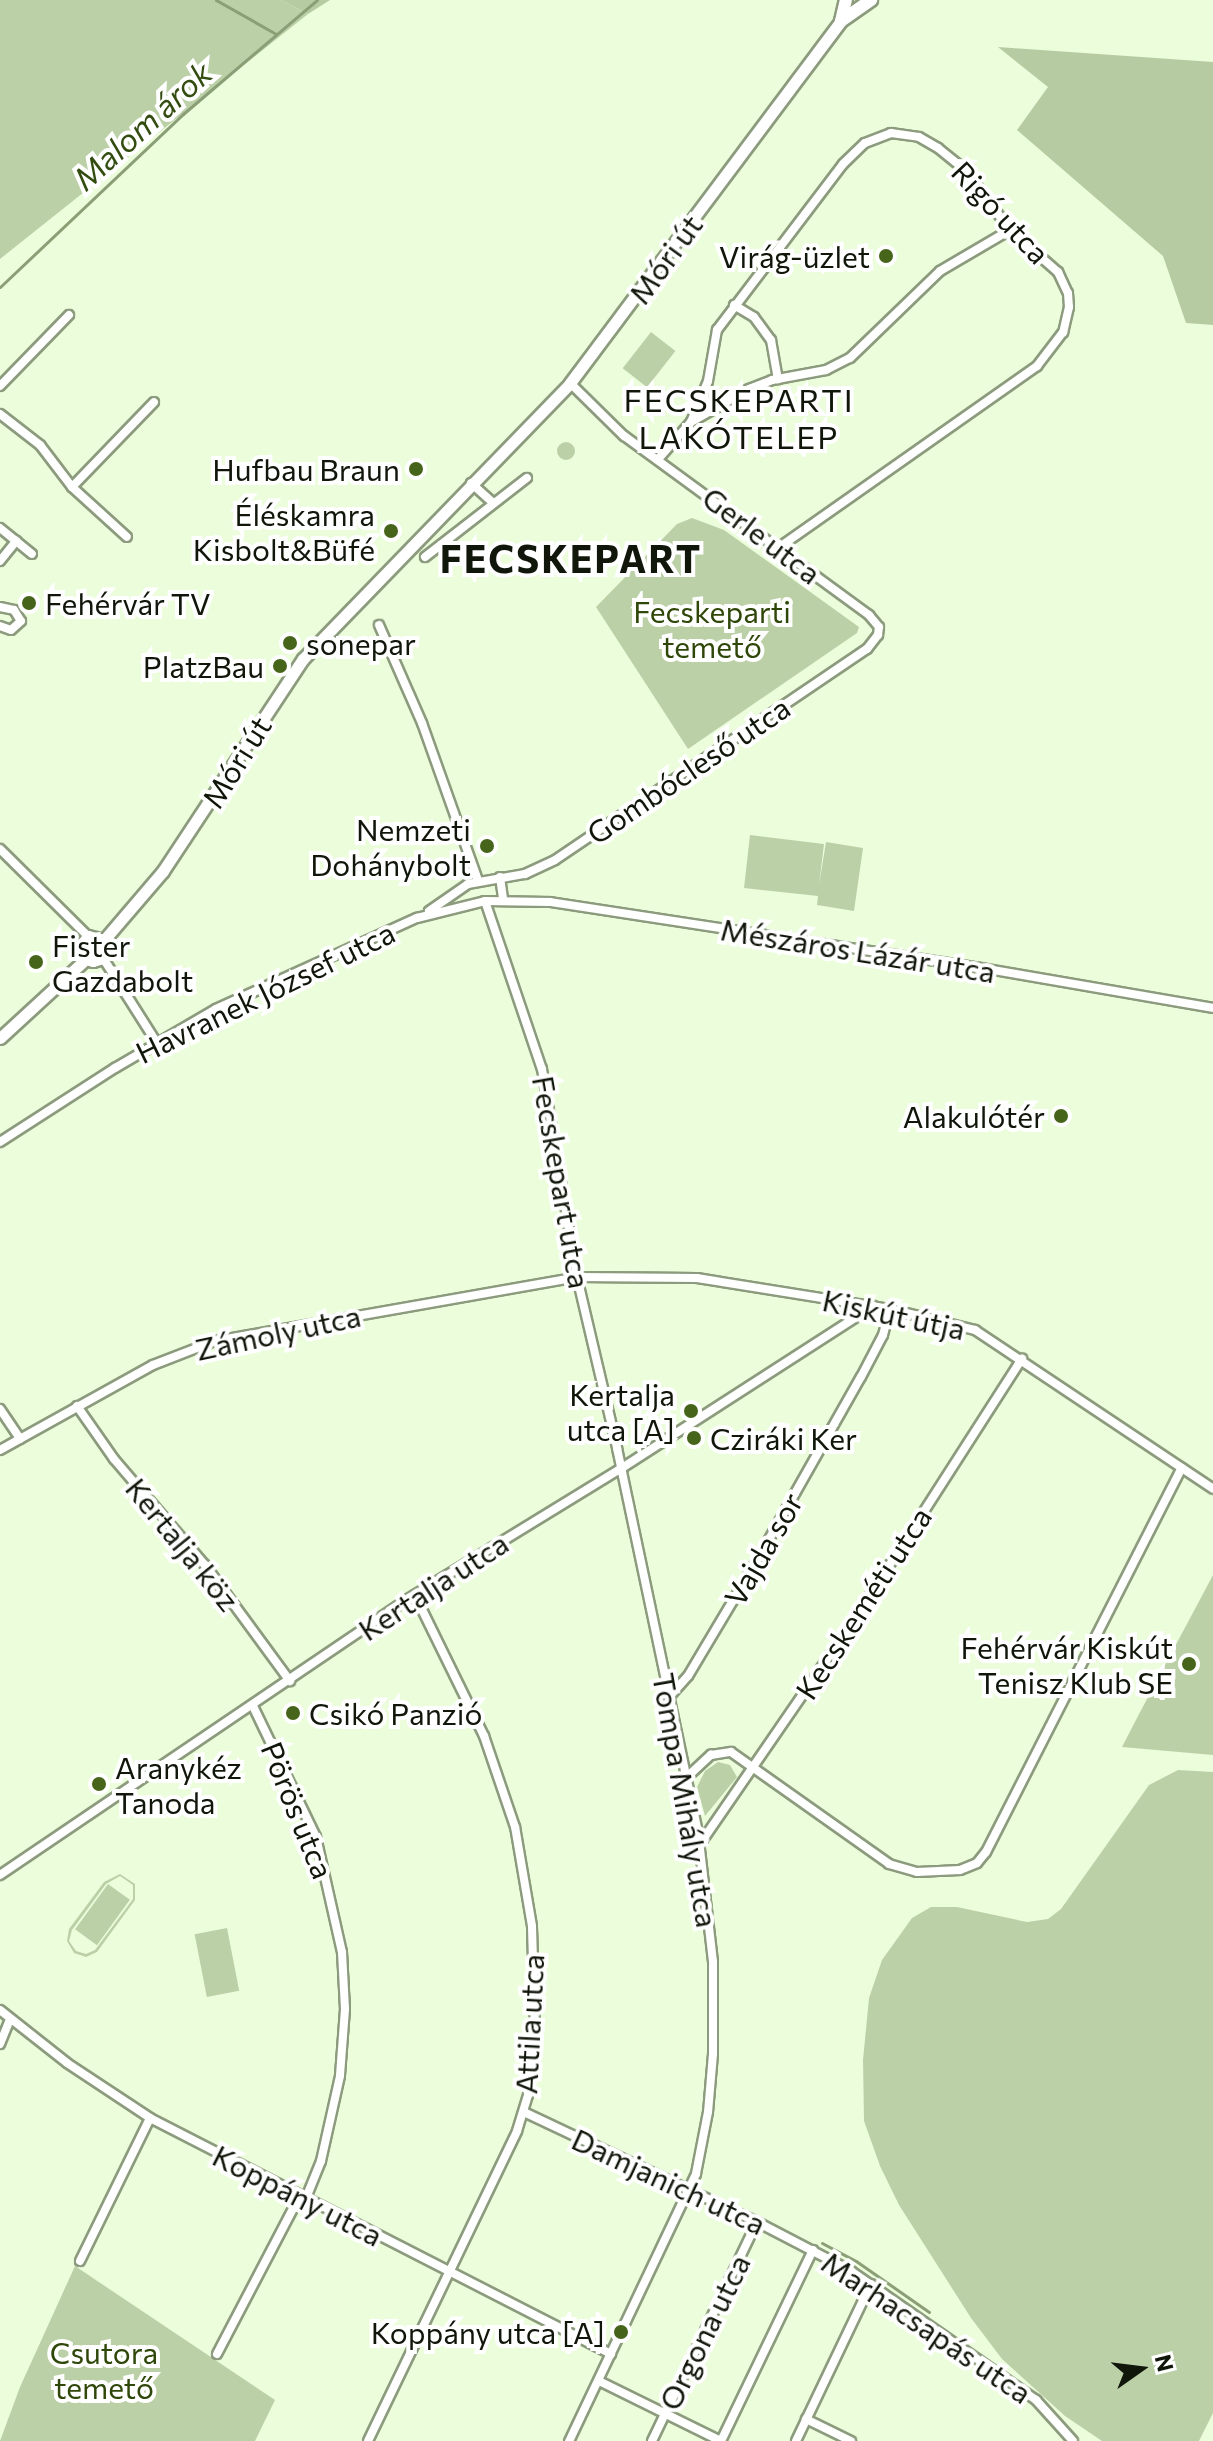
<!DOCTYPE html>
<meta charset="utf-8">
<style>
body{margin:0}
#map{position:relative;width:1213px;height:2441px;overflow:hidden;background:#ecfddc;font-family:Commissioner,sans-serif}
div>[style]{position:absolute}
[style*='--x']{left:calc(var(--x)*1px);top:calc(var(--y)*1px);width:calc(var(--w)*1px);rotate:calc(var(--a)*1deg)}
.green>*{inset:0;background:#bcd0a8;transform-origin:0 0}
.round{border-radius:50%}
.forest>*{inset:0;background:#b7cba2}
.stream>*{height:3px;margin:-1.5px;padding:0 1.5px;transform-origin:1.5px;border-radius:1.5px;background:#8b9f77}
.roads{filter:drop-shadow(2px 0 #8c9b7d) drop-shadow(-2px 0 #8c9b7d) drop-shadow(0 2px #8c9b7d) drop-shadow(0 -2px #8c9b7d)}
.street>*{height:8px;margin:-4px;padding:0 4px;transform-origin:4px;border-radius:4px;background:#fff}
.secondary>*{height:11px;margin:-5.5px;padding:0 5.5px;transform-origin:5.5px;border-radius:5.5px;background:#fff}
.primary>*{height:12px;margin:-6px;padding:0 6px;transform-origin:6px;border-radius:6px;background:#fff}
.dots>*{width:22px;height:22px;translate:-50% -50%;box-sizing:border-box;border:4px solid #fff;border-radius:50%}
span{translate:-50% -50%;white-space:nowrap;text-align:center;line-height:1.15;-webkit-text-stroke:8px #fff;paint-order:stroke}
.street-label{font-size:30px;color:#11160b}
.poi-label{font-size:30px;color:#11160b}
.right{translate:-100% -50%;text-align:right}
.left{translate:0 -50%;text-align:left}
.park-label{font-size:30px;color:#2f4709}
.water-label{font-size:32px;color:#334c10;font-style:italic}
.neighbourhood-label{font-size:32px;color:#11160b;letter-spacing:2px}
.district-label{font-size:38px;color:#11160b;font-weight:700;letter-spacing:2px}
.north{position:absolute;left:1101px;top:2329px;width:80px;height:80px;-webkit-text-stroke:6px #fff;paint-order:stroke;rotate:76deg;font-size:22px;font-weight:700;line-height:32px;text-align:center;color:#11160b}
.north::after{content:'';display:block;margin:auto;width:28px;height:36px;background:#11160b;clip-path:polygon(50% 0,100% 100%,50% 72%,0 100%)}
</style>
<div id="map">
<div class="green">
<i style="clip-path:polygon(0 0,281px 0,308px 14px,0 259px)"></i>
<i style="left:651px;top:332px;width:31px;height:46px;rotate:38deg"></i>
<i class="round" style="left:557px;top:442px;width:18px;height:18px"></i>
<i style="clip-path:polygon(692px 518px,724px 530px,859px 627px,857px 633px,688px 749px,596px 607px,677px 524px)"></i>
<i style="clip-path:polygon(750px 835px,824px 844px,819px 885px,826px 842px,863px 848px,854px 911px,817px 905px,818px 896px,744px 888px)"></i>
<i style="clip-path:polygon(1213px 1575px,1213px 1755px,1122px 1747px,1139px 1714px)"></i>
<i style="clip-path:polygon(718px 1762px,730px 1765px,737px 1777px,705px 1816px,697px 1787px,705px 1771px)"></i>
<i style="clip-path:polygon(1178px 1770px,1213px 1772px,1213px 2413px,1199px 2441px,1102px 2441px,1065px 2416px,1002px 2359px,971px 2318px,899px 2205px,880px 2166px,864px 2121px,863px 2060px,869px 1998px,882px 1960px,912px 1918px,931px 1907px,957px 1907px,1027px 1922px,1048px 1919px,1061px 1909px,1149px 1785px)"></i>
<i style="clip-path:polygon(evenodd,120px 1874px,135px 1884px,135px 1900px,97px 1952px,86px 1957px,74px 1953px,67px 1941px,69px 1929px,104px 1882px,120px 1874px,120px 1876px,133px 1885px,133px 1899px,95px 1950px,86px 1954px,76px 1951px,69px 1941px,72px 1930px,106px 1884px,120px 1876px)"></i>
<i style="left:108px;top:1884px;width:27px;height:56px;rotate:36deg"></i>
<i style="left:227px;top:1928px;width:64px;height:33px;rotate:79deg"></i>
<i style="clip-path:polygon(75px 2266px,275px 2400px,255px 2441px,0 2441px,20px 2387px)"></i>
</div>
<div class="forest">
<i style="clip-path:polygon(281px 0,330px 0,308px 14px)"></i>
<i style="clip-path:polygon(998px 47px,1213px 62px,1213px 325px,1186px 323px,1163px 256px,1017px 130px,1048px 87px)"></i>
</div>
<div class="stream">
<i style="--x:216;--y:0;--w:69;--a:29.5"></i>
<i style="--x:0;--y:287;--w:252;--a:-43.4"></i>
<i style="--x:183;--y:114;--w:176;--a:-40.4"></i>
<i style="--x:822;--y:2243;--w:38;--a:28"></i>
<i style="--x:856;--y:2261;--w:89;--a:34.9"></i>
</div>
<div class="roads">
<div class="street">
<i style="--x:734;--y:305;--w:23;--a:31"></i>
<i style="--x:754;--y:317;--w:29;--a:54"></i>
<i style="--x:771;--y:340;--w:40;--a:80"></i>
<i style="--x:0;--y:386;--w:99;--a:-45.8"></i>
<i style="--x:0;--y:414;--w:51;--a:37.8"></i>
<i style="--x:40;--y:445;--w:53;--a:52.7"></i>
<i style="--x:72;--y:487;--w:74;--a:42.3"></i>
<i style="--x:691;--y:422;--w:67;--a:-29.6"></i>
<i style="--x:749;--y:389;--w:25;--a:-21"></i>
<i style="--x:772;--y:380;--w:55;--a:-10.5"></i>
<i style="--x:826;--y:370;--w:27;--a:-27"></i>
<i style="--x:850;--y:358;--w:125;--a:-44"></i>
<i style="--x:940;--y:271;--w:81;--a:-30.4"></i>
<i style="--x:659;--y:458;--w:48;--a:-48.4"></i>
<i style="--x:691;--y:422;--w:44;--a:-67.5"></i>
<i style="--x:708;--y:381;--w:52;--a:-80"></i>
<i style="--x:717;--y:330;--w:208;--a:-52.8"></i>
<i style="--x:843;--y:164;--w:30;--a:-44"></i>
<i style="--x:865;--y:143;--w:28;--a:-21"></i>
<i style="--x:891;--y:133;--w:28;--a:8"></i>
<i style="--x:919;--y:137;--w:22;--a:30"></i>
<i style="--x:938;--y:148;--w:36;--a:39"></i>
<i style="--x:966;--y:171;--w:74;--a:53.3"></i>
<i style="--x:1010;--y:230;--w:64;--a:41.2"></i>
<i style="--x:1058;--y:272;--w:23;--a:65"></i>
<i style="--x:1068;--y:293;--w:14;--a:86"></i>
<i style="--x:1069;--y:307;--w:26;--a:103"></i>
<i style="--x:1063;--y:332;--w:43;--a:127.4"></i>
<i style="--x:1037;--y:366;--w:315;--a:144.9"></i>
<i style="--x:471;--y:483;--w:28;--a:42"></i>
<i style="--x:72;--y:487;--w:118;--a:-46"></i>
<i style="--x:0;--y:528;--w:41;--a:39.1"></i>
<i style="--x:425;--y:557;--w:129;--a:-37.8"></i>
<i style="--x:0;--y:561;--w:26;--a:-51"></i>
<i style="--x:0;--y:607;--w:14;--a:12"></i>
<i style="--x:14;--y:610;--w:13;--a:58"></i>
<i style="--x:21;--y:621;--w:13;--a:138"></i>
<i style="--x:11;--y:630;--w:12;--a:-160"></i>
<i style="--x:379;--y:625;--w:107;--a:66.3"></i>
<i style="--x:422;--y:723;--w:167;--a:70.4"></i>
<i style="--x:0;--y:849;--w:124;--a:44.7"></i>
<i style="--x:500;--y:877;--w:22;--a:82"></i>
<i style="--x:485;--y:901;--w:177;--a:71.3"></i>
<i style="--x:542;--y:1069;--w:211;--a:80.4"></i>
<i style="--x:577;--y:1277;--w:176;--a:76.8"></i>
<i style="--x:617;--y:1448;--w:392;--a:78.1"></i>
<i style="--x:698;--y:1832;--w:131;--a:83.4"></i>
<i style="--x:713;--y:1962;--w:92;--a:90"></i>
<i style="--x:713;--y:2054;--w:58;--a:94.9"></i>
<i style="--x:708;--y:2112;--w:63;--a:101"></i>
<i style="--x:696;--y:2174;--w:296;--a:115.4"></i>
<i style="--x:429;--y:911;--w:47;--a:-34.7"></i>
<i style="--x:468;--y:884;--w:58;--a:-10"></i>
<i style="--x:525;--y:874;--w:33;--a:-25"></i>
<i style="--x:555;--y:860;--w:377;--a:-34.1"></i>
<i style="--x:867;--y:649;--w:18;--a:-52"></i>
<i style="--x:878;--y:635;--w:8;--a:-83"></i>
<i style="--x:879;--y:627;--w:16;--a:-130"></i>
<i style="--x:869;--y:615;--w:303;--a:-143.8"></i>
<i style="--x:624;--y:436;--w:76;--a:-135.5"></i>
<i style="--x:103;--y:958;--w:101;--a:57.6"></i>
<i style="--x:0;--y:1142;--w:137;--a:-32.8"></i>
<i style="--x:115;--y:1068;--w:117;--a:-30.3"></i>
<i style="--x:216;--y:1009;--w:221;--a:-24.4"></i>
<i style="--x:417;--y:918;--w:70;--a:-14"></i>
<i style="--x:485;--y:901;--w:65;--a:0.9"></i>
<i style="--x:550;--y:902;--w:437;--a:8.7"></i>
<i style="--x:982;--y:968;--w:234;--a:9.8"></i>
<i style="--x:77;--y:1406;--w:65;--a:55.1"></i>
<i style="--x:114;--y:1459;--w:140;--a:49.4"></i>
<i style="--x:205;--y:1565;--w:144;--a:53.8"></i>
<i style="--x:0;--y:1409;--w:36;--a:56"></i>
<i style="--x:0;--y:1450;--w:175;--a:-29.1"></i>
<i style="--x:153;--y:1365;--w:66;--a:-21.2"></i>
<i style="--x:215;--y:1341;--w:368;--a:-10"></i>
<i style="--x:577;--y:1277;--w:120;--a:0.5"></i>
<i style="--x:697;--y:1278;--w:195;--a:9.1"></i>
<i style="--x:890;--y:1309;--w:88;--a:13.9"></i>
<i style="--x:975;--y:1330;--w:286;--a:33.7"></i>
<i style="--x:669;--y:1697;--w:28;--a:-48"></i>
<i style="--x:688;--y:1676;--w:139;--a:-59.2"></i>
<i style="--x:759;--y:1557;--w:207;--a:-60.5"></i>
<i style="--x:861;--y:1377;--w:47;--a:-62.4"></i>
<i style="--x:883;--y:1335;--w:27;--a:-75"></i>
<i style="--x:253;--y:1706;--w:145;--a:64.3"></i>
<i style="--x:316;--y:1837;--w:118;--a:77.3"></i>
<i style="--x:342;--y:1952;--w:57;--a:87"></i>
<i style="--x:345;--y:2009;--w:67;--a:94.3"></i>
<i style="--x:340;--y:2076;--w:87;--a:102.6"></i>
<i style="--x:321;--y:2161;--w:40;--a:112"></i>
<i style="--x:687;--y:1777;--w:33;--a:-43"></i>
<i style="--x:711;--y:1755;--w:20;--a:-9"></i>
<i style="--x:731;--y:1752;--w:194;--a:35.3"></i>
<i style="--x:889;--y:1864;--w:29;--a:16"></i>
<i style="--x:917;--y:1872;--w:43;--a:-2.7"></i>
<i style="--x:960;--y:1870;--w:18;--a:-22"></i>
<i style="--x:977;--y:1863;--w:14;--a:-51"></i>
<i style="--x:986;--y:1852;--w:431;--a:-63"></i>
<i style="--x:700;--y:1844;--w:283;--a:-55.5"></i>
<i style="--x:860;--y:1611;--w:300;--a:-57.3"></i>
<i style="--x:0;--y:1875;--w:487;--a:-34.1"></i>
<i style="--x:403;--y:1602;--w:257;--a:-31.5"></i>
<i style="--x:622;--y:1468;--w:299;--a:-32.8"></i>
<i style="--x:0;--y:2010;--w:85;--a:38.3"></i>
<i style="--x:67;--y:2063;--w:100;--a:33.5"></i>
<i style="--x:150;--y:2118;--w:518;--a:27.11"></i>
<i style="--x:0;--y:2044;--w:27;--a:-68"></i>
<i style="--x:524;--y:2112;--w:258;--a:25.3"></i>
<i style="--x:757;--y:2222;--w:106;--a:27.5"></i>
<i style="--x:851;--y:2271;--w:226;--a:34.9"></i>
<i style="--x:1036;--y:2400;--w:55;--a:47.9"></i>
<i style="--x:80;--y:2261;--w:159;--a:-63.9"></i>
<i style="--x:217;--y:2354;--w:179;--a:-62.4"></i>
<i style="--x:599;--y:2381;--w:136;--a:26.2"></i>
<i style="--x:806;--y:2419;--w:50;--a:26.1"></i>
<i style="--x:368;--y:2441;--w:344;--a:-64.3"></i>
<i style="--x:517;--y:2131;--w:38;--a:-73"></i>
<i style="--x:528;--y:2095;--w:67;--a:-84"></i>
<i style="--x:535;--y:2028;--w:102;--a:-91.7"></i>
<i style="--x:532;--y:1926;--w:100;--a:-99.7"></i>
<i style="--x:515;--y:1827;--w:96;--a:-108.8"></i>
<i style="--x:484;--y:1736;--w:157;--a:-116.1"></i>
<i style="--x:652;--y:2441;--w:243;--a:-64.4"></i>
<i style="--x:721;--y:2441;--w:212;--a:-64.3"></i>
<i style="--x:796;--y:2441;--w:174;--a:-64.5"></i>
</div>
<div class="secondary">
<i style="--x:104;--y:940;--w:91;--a:-49.5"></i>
<i style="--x:163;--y:871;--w:254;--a:-56.6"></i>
<i style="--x:303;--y:659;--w:384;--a:-45.9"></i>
<i style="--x:570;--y:383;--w:452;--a:-53.2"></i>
<i style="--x:86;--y:959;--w:16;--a:-105"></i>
<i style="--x:82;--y:944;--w:10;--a:-53"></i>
<i style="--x:88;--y:936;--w:16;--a:14"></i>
<i style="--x:86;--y:959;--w:7;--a:16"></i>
<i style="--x:93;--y:961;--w:10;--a:-17"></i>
<i style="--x:103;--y:958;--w:9;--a:-69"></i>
<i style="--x:106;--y:950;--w:10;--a:-101"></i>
<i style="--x:0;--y:1038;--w:117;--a:-42.6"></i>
</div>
<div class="primary">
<i style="--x:841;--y:21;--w:37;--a:-35"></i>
<i style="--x:841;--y:21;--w:22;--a:-77"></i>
</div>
</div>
<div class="dots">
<i style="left:886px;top:256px;background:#46651b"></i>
<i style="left:416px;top:469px;background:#46651b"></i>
<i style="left:391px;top:531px;background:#46651b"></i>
<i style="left:29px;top:603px;background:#46651b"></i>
<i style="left:290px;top:643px;background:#46651b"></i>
<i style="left:280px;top:666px;background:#46651b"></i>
<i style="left:487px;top:846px;background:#46651b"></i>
<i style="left:36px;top:962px;background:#46651b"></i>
<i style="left:1061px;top:1116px;background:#46651b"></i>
<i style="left:691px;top:1411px;background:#46651b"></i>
<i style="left:694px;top:1438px;background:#46651b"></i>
<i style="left:1189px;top:1664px;background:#46651b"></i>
<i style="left:293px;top:1713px;background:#46651b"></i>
<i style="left:99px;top:1784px;background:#46651b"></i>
<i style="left:621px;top:2332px;background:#46651b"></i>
</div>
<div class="street-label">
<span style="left:1001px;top:212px;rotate:47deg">Rigó utca</span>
<span style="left:665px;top:259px;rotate:-54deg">Móri út</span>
<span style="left:762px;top:535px;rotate:37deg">Gerle utca</span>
<span style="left:236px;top:762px;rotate:-58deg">Móri út</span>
<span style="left:688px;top:770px;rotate:-34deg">Gombócleső utca</span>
<span style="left:858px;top:950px;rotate:9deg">Mészáros Lázár utca</span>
<span style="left:265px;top:992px;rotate:-26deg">Havranek József utca</span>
<span style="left:562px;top:1182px;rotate:80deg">Fecskepart utca</span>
<span style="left:894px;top:1314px;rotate:12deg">Kiskút útja</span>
<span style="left:278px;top:1332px;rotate:-12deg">Zámoly utca</span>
<span style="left:183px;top:1544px;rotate:51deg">Kertalja köz</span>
<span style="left:763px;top:1549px;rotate:-60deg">Vajda sor</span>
<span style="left:433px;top:1586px;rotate:-33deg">Kertalja utca</span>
<span style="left:863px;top:1603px;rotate:-57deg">Kecskeméti utca</span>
<span style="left:686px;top:1800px;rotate:80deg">Tompa Mihály utca</span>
<span style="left:298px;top:1810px;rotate:68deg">Pörös utca</span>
<span style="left:529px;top:2024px;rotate:-87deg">Attila utca</span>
<span style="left:669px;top:2181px;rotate:25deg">Damjanich utca</span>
<span style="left:298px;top:2195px;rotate:27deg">Koppány utca</span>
<span style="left:927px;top:2327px;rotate:34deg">Marhacsapás utca</span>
<span style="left:704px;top:2332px;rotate:-64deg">Orgona utca</span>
</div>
<div class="poi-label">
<span class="right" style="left:870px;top:256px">Virág-üzlet</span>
<span class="right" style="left:400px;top:469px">Hufbau Braun</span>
<span class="right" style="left:375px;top:531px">Éléskamra<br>Kisbolt&amp;Büfé</span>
<span class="left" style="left:45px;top:603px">Fehérvár TV</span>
<span class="left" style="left:306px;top:643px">sonepar</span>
<span class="right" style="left:264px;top:666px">PlatzBau</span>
<span class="right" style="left:471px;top:846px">Nemzeti<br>Dohánybolt</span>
<span class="left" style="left:52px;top:962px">Fister<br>Gazdabolt</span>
<span class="right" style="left:1045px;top:1116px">Alakulótér</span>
<span class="right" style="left:675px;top:1411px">Kertalja<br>utca [A]</span>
<span class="left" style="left:710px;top:1438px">Cziráki Ker</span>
<span class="right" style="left:1173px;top:1664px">Fehérvár Kiskút<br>Tenisz Klub SE</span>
<span class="left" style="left:309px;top:1713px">Csikó Panzió</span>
<span class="left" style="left:115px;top:1784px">Aranykéz<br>Tanoda</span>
<span class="right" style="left:605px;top:2332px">Koppány utca [A]</span>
</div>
<div class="park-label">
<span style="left:712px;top:628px">Fecskeparti<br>temető</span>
<span style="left:104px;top:2369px">Csutora<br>temető</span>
</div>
<div class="water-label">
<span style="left:142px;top:125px;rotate:-42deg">Malom árok</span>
</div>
<div class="neighbourhood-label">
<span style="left:739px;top:418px">FECSKEPARTI<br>LAKÓTELEP</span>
</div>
<div class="district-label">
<span style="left:571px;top:558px">FECSKEPART</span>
</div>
<div class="north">N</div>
</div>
